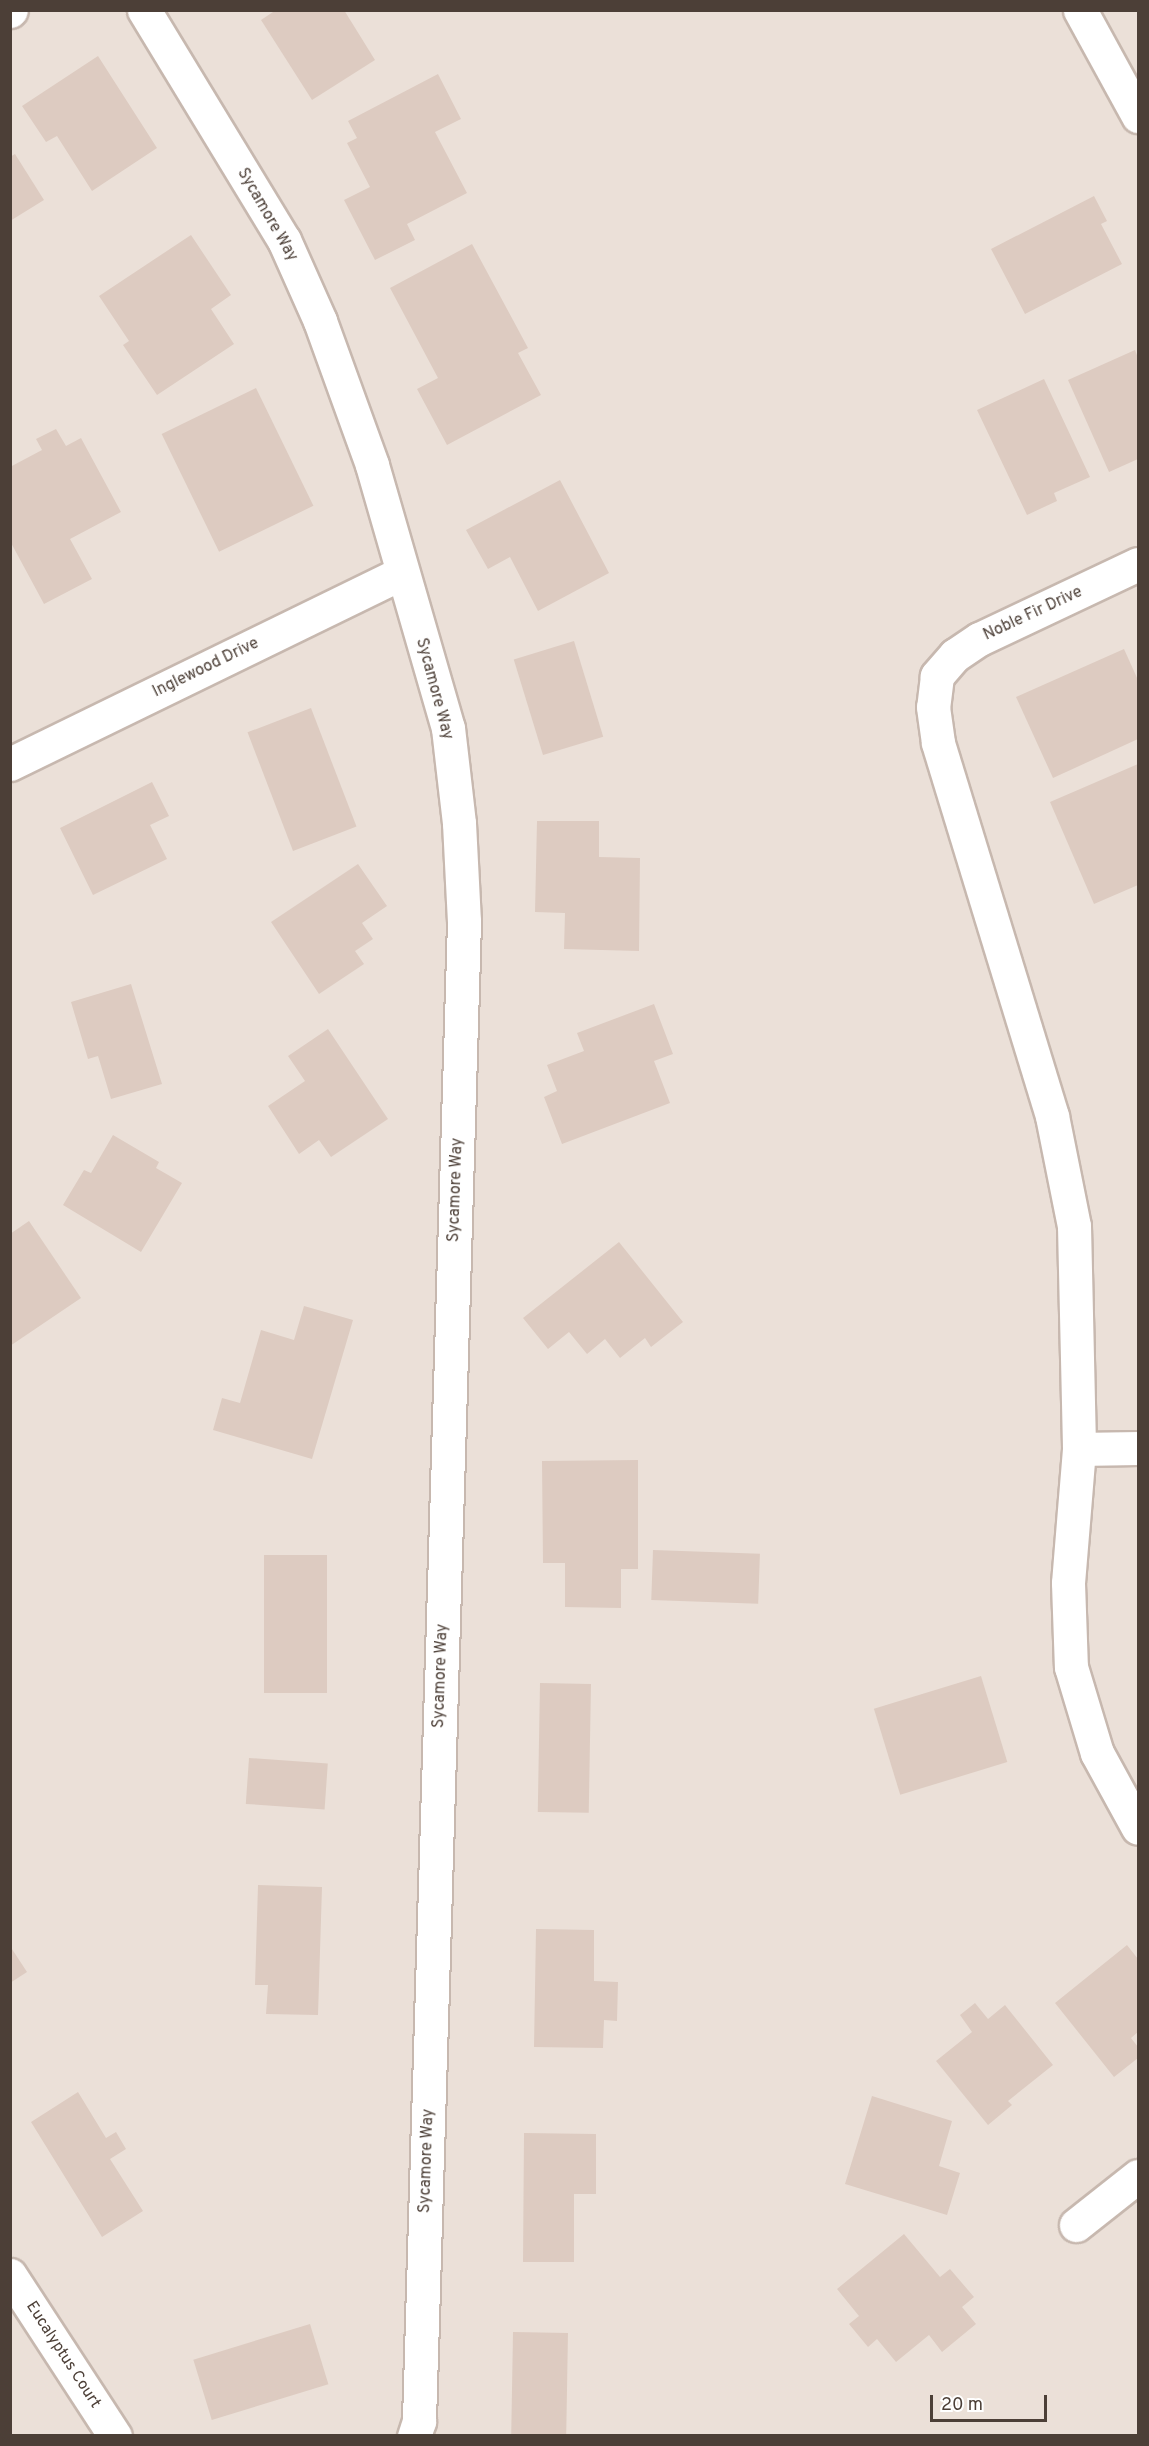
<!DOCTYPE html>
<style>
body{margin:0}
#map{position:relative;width:1149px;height:2446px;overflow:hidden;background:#f7f0eb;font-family:Overpass,sans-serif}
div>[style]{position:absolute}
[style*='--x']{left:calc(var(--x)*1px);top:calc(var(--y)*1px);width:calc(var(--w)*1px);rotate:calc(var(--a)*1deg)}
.residential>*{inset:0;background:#ebe0d8;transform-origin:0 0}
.building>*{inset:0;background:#ddcbc1;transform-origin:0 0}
.roads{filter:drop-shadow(2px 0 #c7b8af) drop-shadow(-2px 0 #c7b8af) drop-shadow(0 2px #c7b8af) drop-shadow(0 -2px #c7b8af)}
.minor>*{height:33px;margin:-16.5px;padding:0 16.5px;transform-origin:16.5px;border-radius:16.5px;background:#fff}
span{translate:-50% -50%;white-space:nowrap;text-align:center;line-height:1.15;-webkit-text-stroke:6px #fff;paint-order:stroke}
.street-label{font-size:16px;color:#4c3f37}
.frame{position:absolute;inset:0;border:12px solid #4c3f37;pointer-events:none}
.scale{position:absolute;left:930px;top:2395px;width:117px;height:27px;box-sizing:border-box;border:3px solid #4c3f37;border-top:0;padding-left:8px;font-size:18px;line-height:21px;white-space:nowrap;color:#4c3f37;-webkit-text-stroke:4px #fff;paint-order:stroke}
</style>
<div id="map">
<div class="residential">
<i style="left:11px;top:11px;width:1127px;height:2424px"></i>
</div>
<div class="building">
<i style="clip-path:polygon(276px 10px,344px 10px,375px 60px,312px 100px,261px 20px)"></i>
<i style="clip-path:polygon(98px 56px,157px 148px,92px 191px,57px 136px,46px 142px,22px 106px)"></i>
<i style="clip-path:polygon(438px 74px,461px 119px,435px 132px,467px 193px,407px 224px,415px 240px,375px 260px,344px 200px,370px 187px,347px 143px,357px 138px,348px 121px)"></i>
<i style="clip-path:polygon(15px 154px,44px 200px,10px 221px,10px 157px)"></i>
<i style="clip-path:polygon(1094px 196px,1107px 221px,1101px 224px,1122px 264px,1025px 314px,991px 249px)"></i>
<i style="clip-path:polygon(191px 235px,231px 295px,211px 309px,234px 344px,157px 395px,123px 345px,129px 341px,99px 296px)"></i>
<i style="clip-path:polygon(472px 244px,528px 348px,518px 353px,541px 395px,447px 445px,417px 389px,438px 378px,390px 288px)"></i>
<i style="clip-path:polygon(1135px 350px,1138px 358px,1138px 459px,1109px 472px,1068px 380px)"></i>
<i style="clip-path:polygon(1044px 379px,1090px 477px,1054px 493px,1057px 501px,1027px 515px,977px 410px)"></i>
<i style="left:256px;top:388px;width:131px;height:105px;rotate:64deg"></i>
<i style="clip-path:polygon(56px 429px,66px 446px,81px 438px,121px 512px,70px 539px,92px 579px,44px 604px,10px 541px,10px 467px,42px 450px,36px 439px)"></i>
<i style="clip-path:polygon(560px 480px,609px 573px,538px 611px,510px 557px,488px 569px,466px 530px)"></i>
<i style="left:574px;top:641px;width:100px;height:63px;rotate:73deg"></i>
<i style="clip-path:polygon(1124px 649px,1138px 680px,1138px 739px,1053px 778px,1016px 697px)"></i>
<i style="left:311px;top:708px;width:127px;height:68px;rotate:69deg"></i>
<i style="clip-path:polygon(1138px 764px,1138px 885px,1094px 904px,1050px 802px)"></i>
<i style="clip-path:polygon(152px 782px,169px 816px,150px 825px,167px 859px,93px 895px,60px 828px)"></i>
<i style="clip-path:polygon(537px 821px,599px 821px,599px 857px,640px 858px,639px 951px,564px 949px,565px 913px,535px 912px)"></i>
<i style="clip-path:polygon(358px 864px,387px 906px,362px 923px,373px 939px,355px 951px,364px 964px,319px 994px,271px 922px)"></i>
<i style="clip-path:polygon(131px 984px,162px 1084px,111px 1099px,98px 1056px,88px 1059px,71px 1002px)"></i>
<i style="clip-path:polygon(654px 1004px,673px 1054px,654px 1061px,670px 1103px,562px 1144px,544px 1097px,557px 1091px,547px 1065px,584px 1051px,577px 1033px)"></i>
<i style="clip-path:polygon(328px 1029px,388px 1119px,331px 1157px,319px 1140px,299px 1154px,268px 1106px,305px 1081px,288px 1056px)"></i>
<i style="clip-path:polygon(113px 1135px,159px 1162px,156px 1168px,182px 1183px,141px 1252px,63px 1205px,84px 1170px,91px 1173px)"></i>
<i style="clip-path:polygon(29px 1221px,81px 1298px,10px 1346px,10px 1234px)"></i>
<i style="clip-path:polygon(619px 1242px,683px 1322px,651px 1347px,645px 1338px,620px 1358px,605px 1339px,587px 1354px,569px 1332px,548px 1349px,523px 1318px)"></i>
<i style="clip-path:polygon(304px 1306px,353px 1320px,312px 1459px,213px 1430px,222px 1398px,240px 1403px,261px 1330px,294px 1340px)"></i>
<i style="clip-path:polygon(638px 1460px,638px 1569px,621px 1569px,621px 1608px,565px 1607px,565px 1563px,543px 1563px,542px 1461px)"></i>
<i style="left:653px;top:1550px;width:107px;height:50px;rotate:2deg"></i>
<i style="left:264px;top:1555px;width:63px;height:138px"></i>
<i style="left:981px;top:1676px;width:90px;height:112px;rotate:73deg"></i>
<i style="left:540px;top:1683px;width:51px;height:129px;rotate:1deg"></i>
<i style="left:249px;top:1758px;width:79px;height:46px;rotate:4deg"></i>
<i style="clip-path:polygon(258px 1885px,322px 1887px,318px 2015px,266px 2014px,268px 1985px,255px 1985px)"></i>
<i style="clip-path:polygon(536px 1929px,594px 1930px,594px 1981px,618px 1982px,617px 2021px,604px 2020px,603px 2048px,534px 2047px)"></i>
<i style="clip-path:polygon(1127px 1945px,1138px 1959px,1138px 2032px,1131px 2038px,1138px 2047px,1138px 2058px,1114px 2077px,1055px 2003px)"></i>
<i style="clip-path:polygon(10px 1946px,27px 1972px,10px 1983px)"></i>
<i style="clip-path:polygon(975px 2003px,988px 2019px,1005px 2005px,1053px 2065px,1008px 2101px,1012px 2105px,988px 2125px,936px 2061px,972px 2032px,960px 2015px)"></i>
<i style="clip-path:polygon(78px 2092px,106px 2138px,116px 2132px,126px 2149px,110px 2159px,143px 2211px,102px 2237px,31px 2122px)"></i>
<i style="clip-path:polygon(872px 2096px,952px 2121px,939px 2166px,960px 2173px,947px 2215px,845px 2184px)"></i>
<i style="clip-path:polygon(524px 2133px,596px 2134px,596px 2194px,574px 2194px,574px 2262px,523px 2262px)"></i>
<i style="clip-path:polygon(904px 2234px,940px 2277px,950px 2269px,974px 2297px,962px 2307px,976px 2324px,942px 2352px,929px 2335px,896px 2362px,877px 2339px,868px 2347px,849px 2324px,859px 2316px,837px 2289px)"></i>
<i style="left:310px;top:2324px;width:63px;height:122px;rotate:73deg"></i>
<i style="left:513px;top:2332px;width:55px;height:104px;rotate:1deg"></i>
</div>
<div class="roads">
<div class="minor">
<i style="--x:144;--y:10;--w:269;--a:58.7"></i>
<i style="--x:284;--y:240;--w:89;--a:66"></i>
<i style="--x:320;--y:321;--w:153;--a:70.1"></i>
<i style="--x:372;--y:465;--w:274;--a:73.9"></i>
<i style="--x:448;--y:728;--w:96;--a:83.4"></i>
<i style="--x:459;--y:823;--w:98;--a:87.1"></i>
<i style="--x:464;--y:921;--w:1501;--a:91.72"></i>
<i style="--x:419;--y:2421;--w:16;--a:108"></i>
<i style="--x:1080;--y:10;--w:121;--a:61.3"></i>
<i style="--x:10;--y:11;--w:1;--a:-45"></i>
<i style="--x:1138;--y:564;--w:176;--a:154.7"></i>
<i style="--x:979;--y:639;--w:29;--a:146"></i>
<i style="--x:955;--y:655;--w:28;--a:131"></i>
<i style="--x:937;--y:676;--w:31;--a:97"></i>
<i style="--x:933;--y:707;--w:36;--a:82"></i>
<i style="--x:938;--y:743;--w:390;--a:73"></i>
<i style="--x:1052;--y:1116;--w:112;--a:78.7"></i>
<i style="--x:1074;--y:1226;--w:223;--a:88.7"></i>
<i style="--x:1079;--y:1449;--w:134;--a:94.7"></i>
<i style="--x:1068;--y:1583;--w:84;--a:88"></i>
<i style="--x:1071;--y:1667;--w:90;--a:73.2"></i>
<i style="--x:1097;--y:1753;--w:85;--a:61.3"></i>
<i style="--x:10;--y:764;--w:436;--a:-26"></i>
<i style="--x:1079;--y:1449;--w:59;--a:-1"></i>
<i style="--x:1076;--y:2225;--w:79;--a:-38.3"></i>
<i style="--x:10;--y:2275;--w:192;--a:56.9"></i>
</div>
</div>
<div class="street-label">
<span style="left:267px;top:215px;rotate:60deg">Sycamore Way</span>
<span style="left:1033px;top:614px;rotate:-25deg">Noble Fir Drive</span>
<span style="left:206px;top:668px;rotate:-26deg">Inglewood Drive</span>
<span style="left:434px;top:689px;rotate:75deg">Sycamore Way</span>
<span style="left:456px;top:1190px;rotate:-88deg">Sycamore Way</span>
<span style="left:441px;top:1676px;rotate:-88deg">Sycamore Way</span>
<span style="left:427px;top:2161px;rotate:-88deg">Sycamore Way</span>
<span style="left:63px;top:2355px;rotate:57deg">Eucalyptus Court</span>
</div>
<div class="frame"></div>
<div class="scale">20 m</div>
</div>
